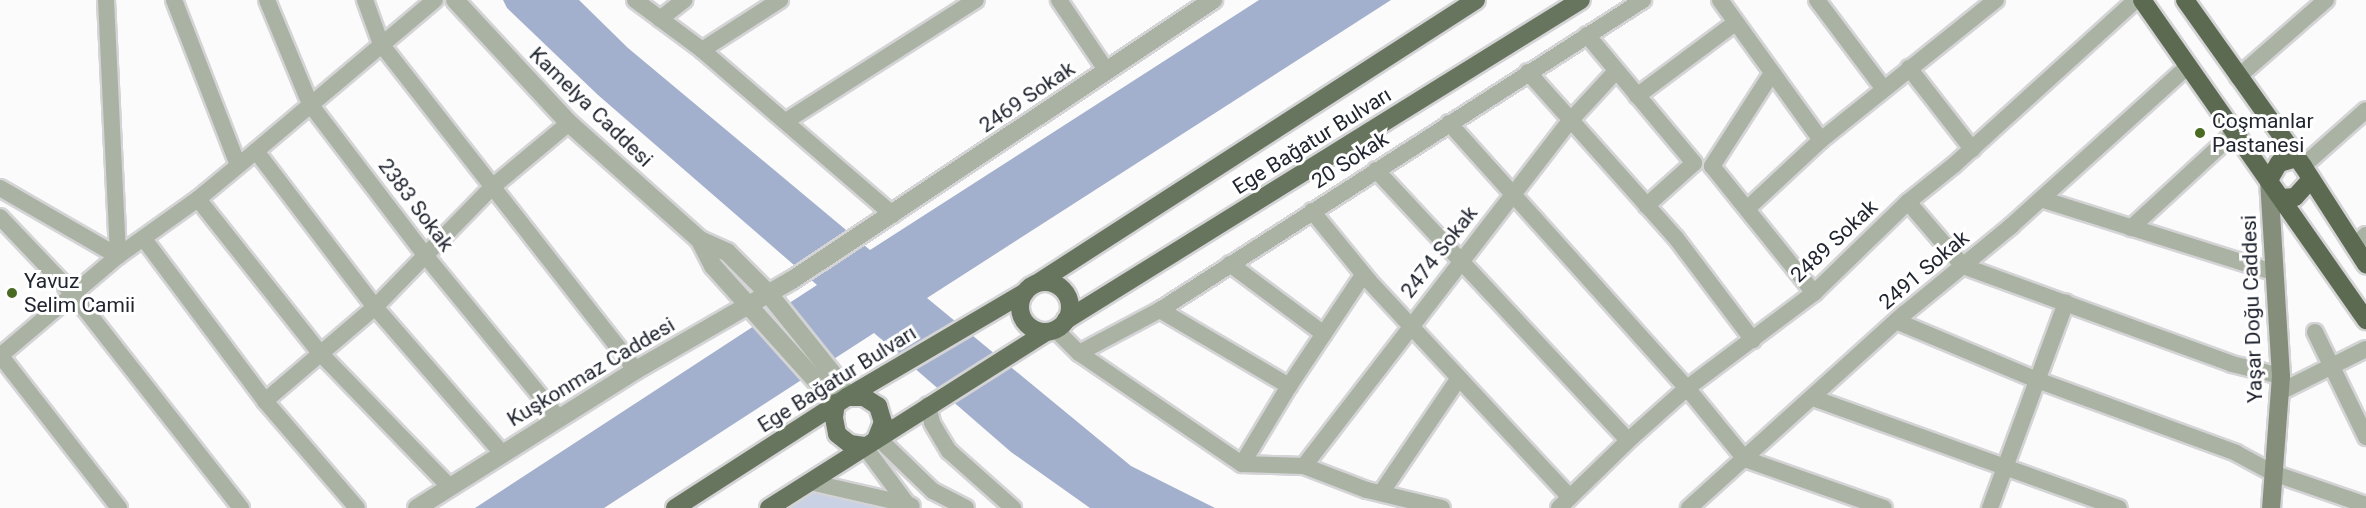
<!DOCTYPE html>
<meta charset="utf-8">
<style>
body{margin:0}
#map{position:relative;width:2366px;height:508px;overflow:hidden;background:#fbfbfb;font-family:Roboto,sans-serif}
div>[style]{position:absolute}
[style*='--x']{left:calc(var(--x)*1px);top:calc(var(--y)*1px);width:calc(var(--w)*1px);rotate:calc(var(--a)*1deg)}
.green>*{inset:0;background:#c9d2e5}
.water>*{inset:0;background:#a3b0cd}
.roads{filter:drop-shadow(2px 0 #d4d4d6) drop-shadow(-2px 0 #d4d4d6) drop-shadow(0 2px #d4d4d6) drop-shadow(0 -2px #d4d4d6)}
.minor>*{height:16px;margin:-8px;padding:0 8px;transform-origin:8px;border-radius:8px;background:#aab2a4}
.tertiary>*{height:18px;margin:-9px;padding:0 9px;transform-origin:9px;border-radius:9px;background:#aab2a4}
.secondary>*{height:18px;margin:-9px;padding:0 9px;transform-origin:9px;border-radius:9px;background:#848e7b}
.primary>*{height:18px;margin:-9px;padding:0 9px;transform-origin:9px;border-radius:9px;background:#68755e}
.primary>.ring{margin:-9px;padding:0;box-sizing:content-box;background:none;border:18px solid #68755e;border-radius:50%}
.trunk>*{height:18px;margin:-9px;padding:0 9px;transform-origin:9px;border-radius:9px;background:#5c6a52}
.dots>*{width:16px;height:16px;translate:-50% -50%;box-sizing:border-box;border:3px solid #fff;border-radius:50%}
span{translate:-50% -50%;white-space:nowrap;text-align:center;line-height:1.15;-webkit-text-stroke:6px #fff;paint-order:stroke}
.street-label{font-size:21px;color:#202530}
.poi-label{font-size:21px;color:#202530}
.left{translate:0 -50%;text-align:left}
</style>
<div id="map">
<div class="green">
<i style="clip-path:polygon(828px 477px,893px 508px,782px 508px)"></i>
</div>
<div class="water">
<i style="clip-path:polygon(503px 0,579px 0,628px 48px,870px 250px,1259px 0,1391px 0,927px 298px,1131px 466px,1215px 508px,1090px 508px,1011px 452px,874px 333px,604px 508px,475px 508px,817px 285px,598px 95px,507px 8px)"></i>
</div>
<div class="roads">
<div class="minor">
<i style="--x:106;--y:0;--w:256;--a:87.3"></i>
<i style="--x:174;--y:0;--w:177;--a:68.8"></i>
<i style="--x:267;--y:0;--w:113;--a:67.5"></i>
<i style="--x:310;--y:104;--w:190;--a:52.7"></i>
<i style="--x:425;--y:255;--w:212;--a:50.7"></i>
<i style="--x:365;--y:0;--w:47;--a:70"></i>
<i style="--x:381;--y:44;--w:414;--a:52"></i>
<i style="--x:635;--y:0;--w:84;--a:36.7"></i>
<i style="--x:702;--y:50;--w:252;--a:40.8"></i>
<i style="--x:1059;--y:0;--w:84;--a:56.1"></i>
<i style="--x:1720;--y:0;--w:173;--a:54.2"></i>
<i style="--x:1817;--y:0;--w:110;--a:53.1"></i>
<i style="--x:660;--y:19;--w:31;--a:-38"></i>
<i style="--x:1587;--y:35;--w:167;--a:50.1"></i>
<i style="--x:1694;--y:163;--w:64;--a:138.1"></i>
<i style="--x:702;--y:50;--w:93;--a:-32.7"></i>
<i style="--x:1909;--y:68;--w:103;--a:52.1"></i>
<i style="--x:1528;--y:72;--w:222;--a:48.3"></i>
<i style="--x:1676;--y:238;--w:128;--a:53"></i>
<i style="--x:1772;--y:73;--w:111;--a:122.8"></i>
<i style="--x:1712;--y:166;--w:163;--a:51.2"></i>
<i style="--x:2238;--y:77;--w:117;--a:-41.2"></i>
<i style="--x:1637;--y:96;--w:122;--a:-36.7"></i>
<i style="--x:786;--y:121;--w:225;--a:-32.5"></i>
<i style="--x:1449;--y:123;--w:356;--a:48.1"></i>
<i style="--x:1687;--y:388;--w:92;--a:50.8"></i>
<i style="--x:1745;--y:459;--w:147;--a:19.4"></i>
<i style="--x:256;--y:151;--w:196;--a:52.7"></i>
<i style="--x:375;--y:307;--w:194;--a:49"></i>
<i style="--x:2303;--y:166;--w:84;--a:-41.6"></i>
<i style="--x:1376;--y:170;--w:369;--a:47"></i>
<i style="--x:0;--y:188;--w:136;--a:30"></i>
<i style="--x:198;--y:199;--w:198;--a:51.6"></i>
<i style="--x:321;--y:354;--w:185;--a:45.9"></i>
<i style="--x:2041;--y:199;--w:245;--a:17.5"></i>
<i style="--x:1908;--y:202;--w:84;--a:49.3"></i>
<i style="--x:1963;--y:266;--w:286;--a:20"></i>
<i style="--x:2232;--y:364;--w:50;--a:13.8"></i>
<i style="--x:1748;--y:208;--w:100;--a:-43"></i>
<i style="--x:1821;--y:140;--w:224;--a:-38.7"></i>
<i style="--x:1312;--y:211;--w:90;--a:50.8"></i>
<i style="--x:1369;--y:281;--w:295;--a:47.1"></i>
<i style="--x:0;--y:217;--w:108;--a:46.5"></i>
<i style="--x:74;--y:295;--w:271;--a:51.9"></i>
<i style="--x:2131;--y:228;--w:142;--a:-42.7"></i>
<i style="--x:144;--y:239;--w:202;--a:53.2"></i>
<i style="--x:265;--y:401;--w:141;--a:49.3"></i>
<i style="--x:2354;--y:246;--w:16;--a:-43"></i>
<i style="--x:1230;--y:264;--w:117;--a:36.7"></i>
<i style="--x:1160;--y:310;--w:150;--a:30.5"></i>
<i style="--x:1896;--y:321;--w:153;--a:22.7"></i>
<i style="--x:2037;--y:380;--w:212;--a:20.1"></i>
<i style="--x:2236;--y:453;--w:42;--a:28.4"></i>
<i style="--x:2273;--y:473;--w:98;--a:19"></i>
<i style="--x:1056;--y:330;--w:33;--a:45"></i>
<i style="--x:1079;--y:353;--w:197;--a:34.3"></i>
<i style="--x:1242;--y:464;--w:62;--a:1.8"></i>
<i style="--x:1304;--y:466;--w:67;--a:20.9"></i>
<i style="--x:1367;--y:490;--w:77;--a:13.5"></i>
<i style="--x:2315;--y:332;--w:117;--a:64.1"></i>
<i style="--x:1079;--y:353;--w:92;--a:-28"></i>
<i style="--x:1160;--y:310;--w:574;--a:-32.69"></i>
<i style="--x:0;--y:355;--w:194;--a:52.1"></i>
<i style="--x:0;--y:356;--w:155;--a:-40.3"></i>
<i style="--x:118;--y:256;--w:98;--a:-35.5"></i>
<i style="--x:198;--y:199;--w:75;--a:-39.6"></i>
<i style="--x:256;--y:151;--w:234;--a:-40.2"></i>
<i style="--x:2280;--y:392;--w:96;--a:-26.6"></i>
<i style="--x:1813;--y:398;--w:325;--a:19.8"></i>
<i style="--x:265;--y:401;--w:145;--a:-40.5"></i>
<i style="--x:375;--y:307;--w:166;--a:-45.7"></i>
<i style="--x:491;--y:188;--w:102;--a:-39.8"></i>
<i style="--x:928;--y:405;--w:18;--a:77"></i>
<i style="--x:932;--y:423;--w:33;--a:59"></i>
<i style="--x:949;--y:451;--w:86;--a:41.7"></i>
<i style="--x:877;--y:437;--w:78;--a:44"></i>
<i style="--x:933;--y:491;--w:37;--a:27"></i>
<i style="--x:864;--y:446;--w:72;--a:53.4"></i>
<i style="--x:907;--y:504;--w:5;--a:22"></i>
<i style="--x:1242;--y:464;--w:91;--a:-58.9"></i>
<i style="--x:1289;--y:386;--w:133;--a:-56.3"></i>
<i style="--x:1304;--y:466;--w:436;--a:-52.4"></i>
<i style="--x:1570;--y:121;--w:68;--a:-47.4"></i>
<i style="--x:810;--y:482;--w:99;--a:12.8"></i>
<i style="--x:1381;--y:493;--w:139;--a:-55.9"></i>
<i style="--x:1559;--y:508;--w:102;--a:-44.2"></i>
<i style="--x:1632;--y:437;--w:74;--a:-41.7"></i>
<i style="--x:1687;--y:388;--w:159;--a:-36.8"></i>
<i style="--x:1814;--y:293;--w:131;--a:-44.1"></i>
<i style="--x:1908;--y:202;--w:59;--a:-38.8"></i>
<i style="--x:1954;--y:165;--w:246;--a:-42.2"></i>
<i style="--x:1689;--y:508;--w:290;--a:-42.1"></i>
<i style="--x:1904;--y:314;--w:139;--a:-39.4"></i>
<i style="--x:2011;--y:226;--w:239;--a:-42.1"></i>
<i style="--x:1990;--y:508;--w:219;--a:-69.7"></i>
</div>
<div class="tertiary">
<i style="--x:455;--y:0;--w:168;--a:47.2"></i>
<i style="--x:569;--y:123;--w:176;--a:41.8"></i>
<i style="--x:836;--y:403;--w:184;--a:-131.9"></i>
<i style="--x:713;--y:266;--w:29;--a:-117"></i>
<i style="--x:700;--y:240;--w:30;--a:24"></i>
<i style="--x:727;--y:252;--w:58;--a:45"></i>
<i style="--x:768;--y:293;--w:109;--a:51.3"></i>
<i style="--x:836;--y:378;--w:22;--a:60"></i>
<i style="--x:417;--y:508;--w:259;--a:-32.2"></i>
<i style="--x:636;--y:370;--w:180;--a:-30"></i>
<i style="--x:792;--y:280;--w:506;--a:-33.63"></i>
</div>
<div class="secondary">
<i style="--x:2269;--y:180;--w:196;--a:86.5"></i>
<i style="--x:2281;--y:376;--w:132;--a:94.3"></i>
</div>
<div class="primary">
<i class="ring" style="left:1020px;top:282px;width:32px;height:32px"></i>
<i style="--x:1039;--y:282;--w:520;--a:-32.83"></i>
<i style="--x:1066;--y:320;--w:606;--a:-31.86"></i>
<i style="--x:847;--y:397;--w:17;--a:0"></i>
<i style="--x:864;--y:397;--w:17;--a:33"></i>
<i style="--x:878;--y:406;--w:17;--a:73"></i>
<i style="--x:883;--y:422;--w:16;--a:112"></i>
<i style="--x:836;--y:403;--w:15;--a:98"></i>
<i style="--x:834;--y:418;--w:16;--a:79"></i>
<i style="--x:837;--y:434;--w:16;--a:38"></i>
<i style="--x:850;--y:444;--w:14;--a:8"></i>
<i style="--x:675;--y:508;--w:205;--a:-32.8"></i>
<i style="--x:847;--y:397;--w:207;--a:-30.5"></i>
<i style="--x:769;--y:508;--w:328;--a:-32.4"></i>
</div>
<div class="trunk">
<i style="--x:2142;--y:0;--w:391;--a:55"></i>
<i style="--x:2185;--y:0;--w:204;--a:54.6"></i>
<i style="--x:2303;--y:166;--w:117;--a:57.3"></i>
<i style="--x:2269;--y:180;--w:20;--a:-60"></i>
<i style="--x:2279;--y:163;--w:18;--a:-16"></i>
<i style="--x:2282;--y:198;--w:13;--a:-4"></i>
<i style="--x:2295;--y:197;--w:24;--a:-48"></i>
</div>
</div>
<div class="dots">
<i style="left:2200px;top:133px;background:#4a6b22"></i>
<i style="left:12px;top:293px;background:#4a6b22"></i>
</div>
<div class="street-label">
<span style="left:1027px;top:97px;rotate:-34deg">2469 Sokak</span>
<span style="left:591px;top:107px;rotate:44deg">Kamelya Caddesi</span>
<span style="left:1312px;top:141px;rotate:-32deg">Ege Bağatur Bulvarı</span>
<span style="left:1350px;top:160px;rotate:-33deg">20 Sokak</span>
<span style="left:416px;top:205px;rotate:53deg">2383 Sokak</span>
<span style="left:1834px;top:241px;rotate:-43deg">2489 Sokak</span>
<span style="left:1439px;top:252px;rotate:-52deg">2474 Sokak</span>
<span style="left:1924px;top:270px;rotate:-40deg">2491 Sokak</span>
<span style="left:2252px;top:309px;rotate:-92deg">Yaşar Doğu Caddesi</span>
<span style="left:591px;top:372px;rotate:-31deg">Kuşkonmaz Caddesi</span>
<span style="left:837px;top:379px;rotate:-32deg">Ege Bağatur Bulvarı</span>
</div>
<div class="poi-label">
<span class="left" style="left:2212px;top:133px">Coşmanlar<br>Pastanesi</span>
<span class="left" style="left:24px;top:293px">Yavuz<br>Selim Camii</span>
</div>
</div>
